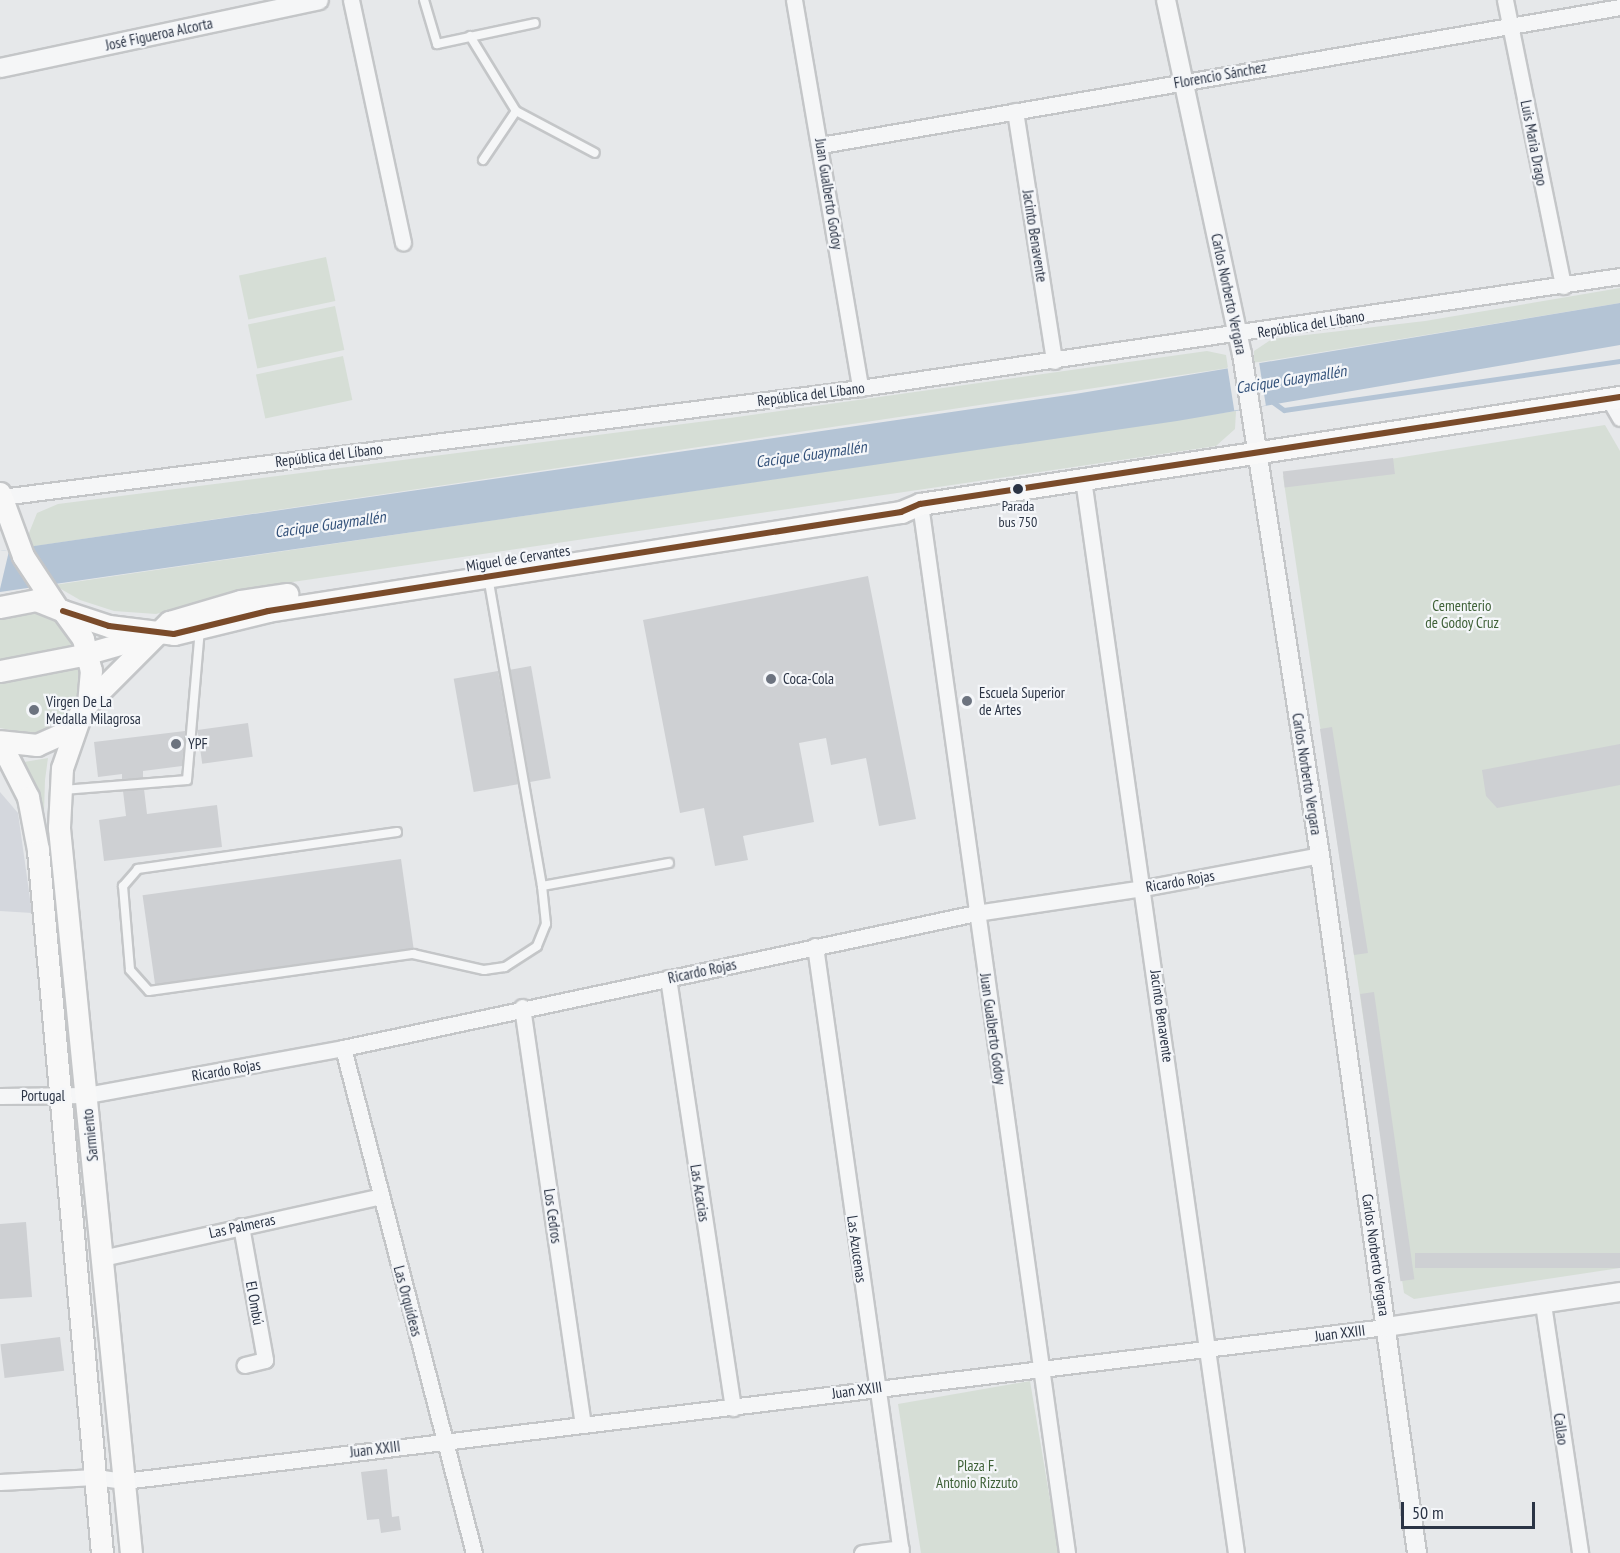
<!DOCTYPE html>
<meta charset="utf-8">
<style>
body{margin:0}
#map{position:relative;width:1620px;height:1553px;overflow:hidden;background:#e6e8ea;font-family:"PT Sans Narrow",sans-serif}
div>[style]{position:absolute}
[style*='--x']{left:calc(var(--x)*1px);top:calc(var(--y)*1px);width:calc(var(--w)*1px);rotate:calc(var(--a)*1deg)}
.built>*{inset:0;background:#d4d7dd}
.green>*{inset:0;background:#d6ded6;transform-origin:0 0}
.water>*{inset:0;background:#b4c4d5}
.pier>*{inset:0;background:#e6e8ea;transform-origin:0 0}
.stream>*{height:5px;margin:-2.5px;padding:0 2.5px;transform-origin:2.5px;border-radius:2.5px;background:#b4c4d5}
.building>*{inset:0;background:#ced0d3;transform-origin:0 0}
.roads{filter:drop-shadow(2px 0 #c4c6c8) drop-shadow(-2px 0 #c4c6c8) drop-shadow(0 2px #c4c6c8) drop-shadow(0 -2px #c4c6c8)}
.service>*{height:8px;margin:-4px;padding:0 4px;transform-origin:4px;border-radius:4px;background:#f5f6f7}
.minor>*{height:15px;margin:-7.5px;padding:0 7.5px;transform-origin:7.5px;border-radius:7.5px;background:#f5f6f7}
.tertiary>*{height:18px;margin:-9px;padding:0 9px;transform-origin:9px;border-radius:9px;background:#f5f6f7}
.secondary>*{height:21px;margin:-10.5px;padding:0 10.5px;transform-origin:10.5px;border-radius:10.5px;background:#f8f8f8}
.bus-1>*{height:6px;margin:-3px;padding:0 3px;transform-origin:3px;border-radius:3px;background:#7a4b2a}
.dots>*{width:16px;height:16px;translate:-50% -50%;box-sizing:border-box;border:3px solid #f4f6f9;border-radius:50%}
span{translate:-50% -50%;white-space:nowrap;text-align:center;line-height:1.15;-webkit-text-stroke:4.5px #f4f6f9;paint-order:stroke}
.bus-label{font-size:14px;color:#2b3445}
.street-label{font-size:15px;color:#2b3445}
.park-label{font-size:15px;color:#3f6138}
.poi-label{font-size:15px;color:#2b3445}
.left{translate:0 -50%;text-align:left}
.water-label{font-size:16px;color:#34527a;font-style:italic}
.scale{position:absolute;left:1401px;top:1502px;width:134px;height:27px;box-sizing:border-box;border:3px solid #2b3445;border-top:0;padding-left:8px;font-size:18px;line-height:21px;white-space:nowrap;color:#2b3445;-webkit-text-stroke:4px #f4f6f9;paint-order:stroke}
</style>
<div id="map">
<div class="built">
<i style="clip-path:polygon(0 792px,18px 813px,32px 913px,0 911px)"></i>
</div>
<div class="green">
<i style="left:326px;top:257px;width:45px;height:89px;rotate:78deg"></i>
<i style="clip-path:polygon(1620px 288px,1620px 303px,1254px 363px,1254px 351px,1272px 339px,1425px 321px)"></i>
<i style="left:335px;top:306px;width:45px;height:89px;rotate:78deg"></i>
<i style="clip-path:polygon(1207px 351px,1226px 355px,1228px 368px,29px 547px,27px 538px,37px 513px,58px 504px,730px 418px)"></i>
<i style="left:343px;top:356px;width:45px;height:89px;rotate:78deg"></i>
<i style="clip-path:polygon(1236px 411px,1235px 429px,1216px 446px,272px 585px,233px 592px,156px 614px,114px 611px,80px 600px,54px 585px)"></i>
<i style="clip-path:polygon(1605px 425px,1620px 451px,1620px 1268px,1414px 1299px,1404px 1293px,1283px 476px)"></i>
<i style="clip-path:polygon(32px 610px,58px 623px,75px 647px,0 659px,0 619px)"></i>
<i style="clip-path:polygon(80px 666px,78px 699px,68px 720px,43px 736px,0 728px,0 682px)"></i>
<i style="clip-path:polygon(48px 758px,45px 780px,44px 813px,24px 762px)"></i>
<i style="clip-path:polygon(1030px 1381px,1059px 1553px,921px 1553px,898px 1404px)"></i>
</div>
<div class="water">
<i style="clip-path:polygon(1620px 303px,1620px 345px,1177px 421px,0 592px,0 551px,1075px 394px)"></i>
</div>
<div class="pier">
<i style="left:1259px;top:362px;width:44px;height:32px;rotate:81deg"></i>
<i style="clip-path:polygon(29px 547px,54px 585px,29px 588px,9px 551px,0 589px,0 551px)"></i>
</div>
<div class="stream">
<i style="--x:1270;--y:400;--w:17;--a:36"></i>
<i style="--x:1284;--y:410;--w:340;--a:-8.3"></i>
</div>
<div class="building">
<i style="left:1393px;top:458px;width:16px;height:111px;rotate:83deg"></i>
<i style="clip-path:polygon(868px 576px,916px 819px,879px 826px,866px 758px,831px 765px,826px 738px,799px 743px,814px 822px,743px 836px,748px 860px,715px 866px,704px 808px,680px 813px,643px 620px)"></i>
<i style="left:531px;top:666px;width:114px;height:21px;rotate:80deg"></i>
<i style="left:498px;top:671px;width:115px;height:45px;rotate:80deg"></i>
<i style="left:248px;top:723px;width:34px;height:51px;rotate:82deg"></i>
<i style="clip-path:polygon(1332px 727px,1368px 953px,1354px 955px,1320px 729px)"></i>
<i style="clip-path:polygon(185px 731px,182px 766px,143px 771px,143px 778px,122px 779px,122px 774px,98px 777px,94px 742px)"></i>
<i style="clip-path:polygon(1620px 744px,1620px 785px,1497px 808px,1486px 796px,1482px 770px)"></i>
<i style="clip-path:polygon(144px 789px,147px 814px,217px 805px,222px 847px,104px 861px,99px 820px,126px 816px,123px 791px)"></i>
<i style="left:401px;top:859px;width:90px;height:261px;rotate:82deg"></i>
<i style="left:1374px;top:992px;width:290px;height:14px;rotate:82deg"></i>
<i style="clip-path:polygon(26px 1222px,32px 1297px,0 1299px,0 1224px)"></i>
<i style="left:1620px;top:1253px;width:15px;height:205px;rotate:90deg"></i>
<i style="left:60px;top:1337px;width:34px;height:60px;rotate:83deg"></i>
<i style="clip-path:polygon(387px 1469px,392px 1517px,399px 1516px,401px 1530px,381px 1533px,379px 1519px,367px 1520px,361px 1472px)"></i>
</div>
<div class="roads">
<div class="service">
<i style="--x:424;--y:0;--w:46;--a:73.5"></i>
<i style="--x:437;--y:44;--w:100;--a:-12.1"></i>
<i style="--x:470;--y:36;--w:88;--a:58.5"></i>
<i style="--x:516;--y:111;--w:89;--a:28"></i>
<i style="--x:483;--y:160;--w:59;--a:-56"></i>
<i style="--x:64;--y:790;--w:123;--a:-4.6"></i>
<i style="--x:187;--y:780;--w:152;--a:-85.1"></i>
<i style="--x:397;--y:832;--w:262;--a:171.9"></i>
<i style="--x:138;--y:869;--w:23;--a:131"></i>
<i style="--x:123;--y:886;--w:84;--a:85.2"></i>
<i style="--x:130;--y:970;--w:28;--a:48"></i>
<i style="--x:149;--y:991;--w:267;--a:-8"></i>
<i style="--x:413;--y:954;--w:73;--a:12.7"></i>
<i style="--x:484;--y:970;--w:21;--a:-8"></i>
<i style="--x:505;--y:967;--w:38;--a:-33"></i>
<i style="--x:537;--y:946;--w:24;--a:-68"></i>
<i style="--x:546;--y:924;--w:38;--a:-96"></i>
<i style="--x:542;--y:886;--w:313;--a:-99.9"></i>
<i style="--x:542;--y:886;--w:129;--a:-10.3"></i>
</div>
<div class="minor">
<i style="--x:351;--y:0;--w:248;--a:77.9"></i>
<i style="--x:794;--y:0;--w:394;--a:80.3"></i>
<i style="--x:1505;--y:0;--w:292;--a:78.5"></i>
<i style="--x:1015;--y:111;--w:253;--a:81.1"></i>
<i style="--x:821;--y:145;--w:811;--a:-9.8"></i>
<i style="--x:1609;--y:399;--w:22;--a:60"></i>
<i style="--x:1083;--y:479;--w:1085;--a:81.89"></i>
<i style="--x:1;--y:497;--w:866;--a:-7.23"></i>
<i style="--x:860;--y:388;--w:768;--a:-8.38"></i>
<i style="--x:920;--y:504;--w:1059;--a:82.02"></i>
<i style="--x:815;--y:946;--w:613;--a:81.94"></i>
<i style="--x:668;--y:978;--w:435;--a:81.4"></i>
<i style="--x:522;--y:1007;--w:422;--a:81.7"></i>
<i style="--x:343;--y:1048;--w:522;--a:75.46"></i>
<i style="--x:0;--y:1096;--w:87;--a:-0.7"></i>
<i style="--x:87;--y:1095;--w:260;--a:-10.4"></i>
<i style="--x:343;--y:1048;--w:647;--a:-12.04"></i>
<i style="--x:976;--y:913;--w:170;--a:-8.5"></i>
<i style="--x:1144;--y:888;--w:179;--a:-10.6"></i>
<i style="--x:241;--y:1226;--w:136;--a:79.8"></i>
<i style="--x:265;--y:1360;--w:21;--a:166"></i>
<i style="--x:102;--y:1258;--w:286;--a:-12.5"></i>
<i style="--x:1543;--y:1304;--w:252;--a:81.5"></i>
<i style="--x:0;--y:1482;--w:95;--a:-3"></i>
<i style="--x:95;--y:1477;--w:29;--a:8"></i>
<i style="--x:124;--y:1481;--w:1271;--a:-6.96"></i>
<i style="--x:862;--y:1553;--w:39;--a:-7"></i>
</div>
<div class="tertiary">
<i style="--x:1166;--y:0;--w:362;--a:77.9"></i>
<i style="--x:1242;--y:354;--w:507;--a:81.15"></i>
<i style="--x:1320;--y:855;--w:705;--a:82.09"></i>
<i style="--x:0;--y:68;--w:326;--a:-12"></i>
<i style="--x:1386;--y:1327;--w:237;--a:-8.5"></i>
</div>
<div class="secondary">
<i style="--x:0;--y:493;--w:67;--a:69.9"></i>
<i style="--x:23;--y:556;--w:60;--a:56.6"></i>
<i style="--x:0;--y:607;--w:37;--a:-11"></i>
<i style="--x:36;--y:600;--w:29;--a:22"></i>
<i style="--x:63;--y:611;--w:34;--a:54"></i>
<i style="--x:83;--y:639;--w:32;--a:76"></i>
<i style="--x:91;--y:670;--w:33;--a:95"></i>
<i style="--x:88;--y:703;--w:36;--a:127"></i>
<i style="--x:66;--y:732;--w:32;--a:156"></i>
<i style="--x:37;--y:745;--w:37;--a:-174"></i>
<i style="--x:63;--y:611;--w:48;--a:18.1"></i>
<i style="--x:109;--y:626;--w:65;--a:7"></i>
<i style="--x:174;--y:634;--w:97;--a:-13.7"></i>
<i style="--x:268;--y:611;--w:641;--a:-8.89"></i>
<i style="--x:901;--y:512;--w:21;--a:-23"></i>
<i style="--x:920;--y:504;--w:708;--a:-8.69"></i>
<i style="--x:0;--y:671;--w:79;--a:-10.9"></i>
<i style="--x:78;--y:656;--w:73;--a:-15.9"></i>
<i style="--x:88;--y:703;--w:115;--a:-45"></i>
<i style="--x:169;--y:622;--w:75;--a:-16.3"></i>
<i style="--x:241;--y:601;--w:47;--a:-8.7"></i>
<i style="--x:79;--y:719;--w:52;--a:109.1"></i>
<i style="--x:62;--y:768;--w:60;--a:92.9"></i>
<i style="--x:59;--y:828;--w:729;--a:84.33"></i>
<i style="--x:0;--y:742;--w:62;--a:63"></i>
<i style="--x:28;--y:797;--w:54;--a:79.3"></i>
<i style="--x:38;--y:850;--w:706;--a:84.8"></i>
</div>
</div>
<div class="bus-1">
<i style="--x:63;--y:611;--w:48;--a:18.1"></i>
<i style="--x:109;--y:626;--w:65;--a:7"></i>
<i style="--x:174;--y:634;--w:97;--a:-13.7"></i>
<i style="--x:268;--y:611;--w:641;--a:-8.89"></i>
<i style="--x:901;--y:512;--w:21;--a:-23"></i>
<i style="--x:920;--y:504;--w:708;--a:-8.69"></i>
</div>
<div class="dots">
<i style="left:1018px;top:489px;background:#2b3445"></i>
<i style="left:771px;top:679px;background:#6c737f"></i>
<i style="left:967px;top:701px;background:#6c737f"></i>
<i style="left:34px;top:710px;background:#6c737f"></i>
<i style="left:176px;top:744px;background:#6c737f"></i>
</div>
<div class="bus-label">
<span style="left:1018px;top:514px">Parada<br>bus 750</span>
</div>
<div class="street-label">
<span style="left:159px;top:34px;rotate:-12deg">José Figueroa Alcorta</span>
<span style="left:1220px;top:75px;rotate:-10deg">Florencio Sánchez</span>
<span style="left:1534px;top:143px;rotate:79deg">Luis Maria Drago</span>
<span style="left:829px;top:194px;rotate:81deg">Juan Gualberto Godoy</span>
<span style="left:1035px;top:236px;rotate:81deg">Jacinto Benavente</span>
<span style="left:1229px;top:294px;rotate:78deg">Carlos Norberto Vergara</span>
<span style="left:1311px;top:324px;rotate:-9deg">República del Líbano</span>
<span style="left:811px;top:394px;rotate:-7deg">República del Líbano</span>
<span style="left:329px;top:455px;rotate:-7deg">República del Líbano</span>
<span style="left:518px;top:558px;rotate:-9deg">Miguel de Cervantes</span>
<span style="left:1307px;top:774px;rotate:81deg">Carlos Norberto Vergara</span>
<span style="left:1180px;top:881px;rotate:-10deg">Ricardo Rojas</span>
<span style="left:702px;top:971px;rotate:-12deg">Ricardo Rojas</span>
<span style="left:1162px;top:1016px;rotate:82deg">Jacinto Benavente</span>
<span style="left:993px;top:1029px;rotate:82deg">Juan Gualberto Godoy</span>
<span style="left:226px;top:1070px;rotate:-10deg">Ricardo Rojas</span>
<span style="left:43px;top:1096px">Portugal</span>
<span style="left:90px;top:1135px;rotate:-96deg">Sarmiento</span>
<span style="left:700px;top:1193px;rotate:81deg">Las Acacias</span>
<span style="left:553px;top:1216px;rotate:82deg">Los Cedros</span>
<span style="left:242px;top:1226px;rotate:-12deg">Las Palmeras</span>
<span style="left:857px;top:1249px;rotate:82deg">Las Azucenas</span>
<span style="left:1376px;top:1255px;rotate:82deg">Carlos Norberto Vergara</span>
<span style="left:408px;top:1301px;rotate:75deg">Las Orquídeas</span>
<span style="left:255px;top:1303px;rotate:80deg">El Ombú</span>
<span style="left:1340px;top:1333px;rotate:-7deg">Juan XXIII</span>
<span style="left:857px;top:1390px;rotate:-8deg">Juan XXIII</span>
<span style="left:1561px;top:1429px;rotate:82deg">Callao</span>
<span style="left:375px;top:1449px;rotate:-7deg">Juan XXIII</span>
</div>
<div class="park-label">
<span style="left:1462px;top:614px">Cementerio<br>de Godoy Cruz</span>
<span style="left:977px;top:1474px">Plaza F.<br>Antonio Rizzuto</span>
</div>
<div class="poi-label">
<span class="left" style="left:783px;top:679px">Coca-Cola</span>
<span class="left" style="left:979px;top:701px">Escuela Superior<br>de Artes</span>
<span class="left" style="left:46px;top:710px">Virgen De La<br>Medalla Milagrosa</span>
<span class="left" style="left:188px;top:744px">YPF</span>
</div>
<div class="water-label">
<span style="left:1291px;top:379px;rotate:-9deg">Cacique Guaymallén</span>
<span style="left:811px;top:454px;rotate:-8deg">Cacique Guaymallén</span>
<span style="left:330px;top:524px;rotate:-8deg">Cacique Guaymallén</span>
</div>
<div class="scale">50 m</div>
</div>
